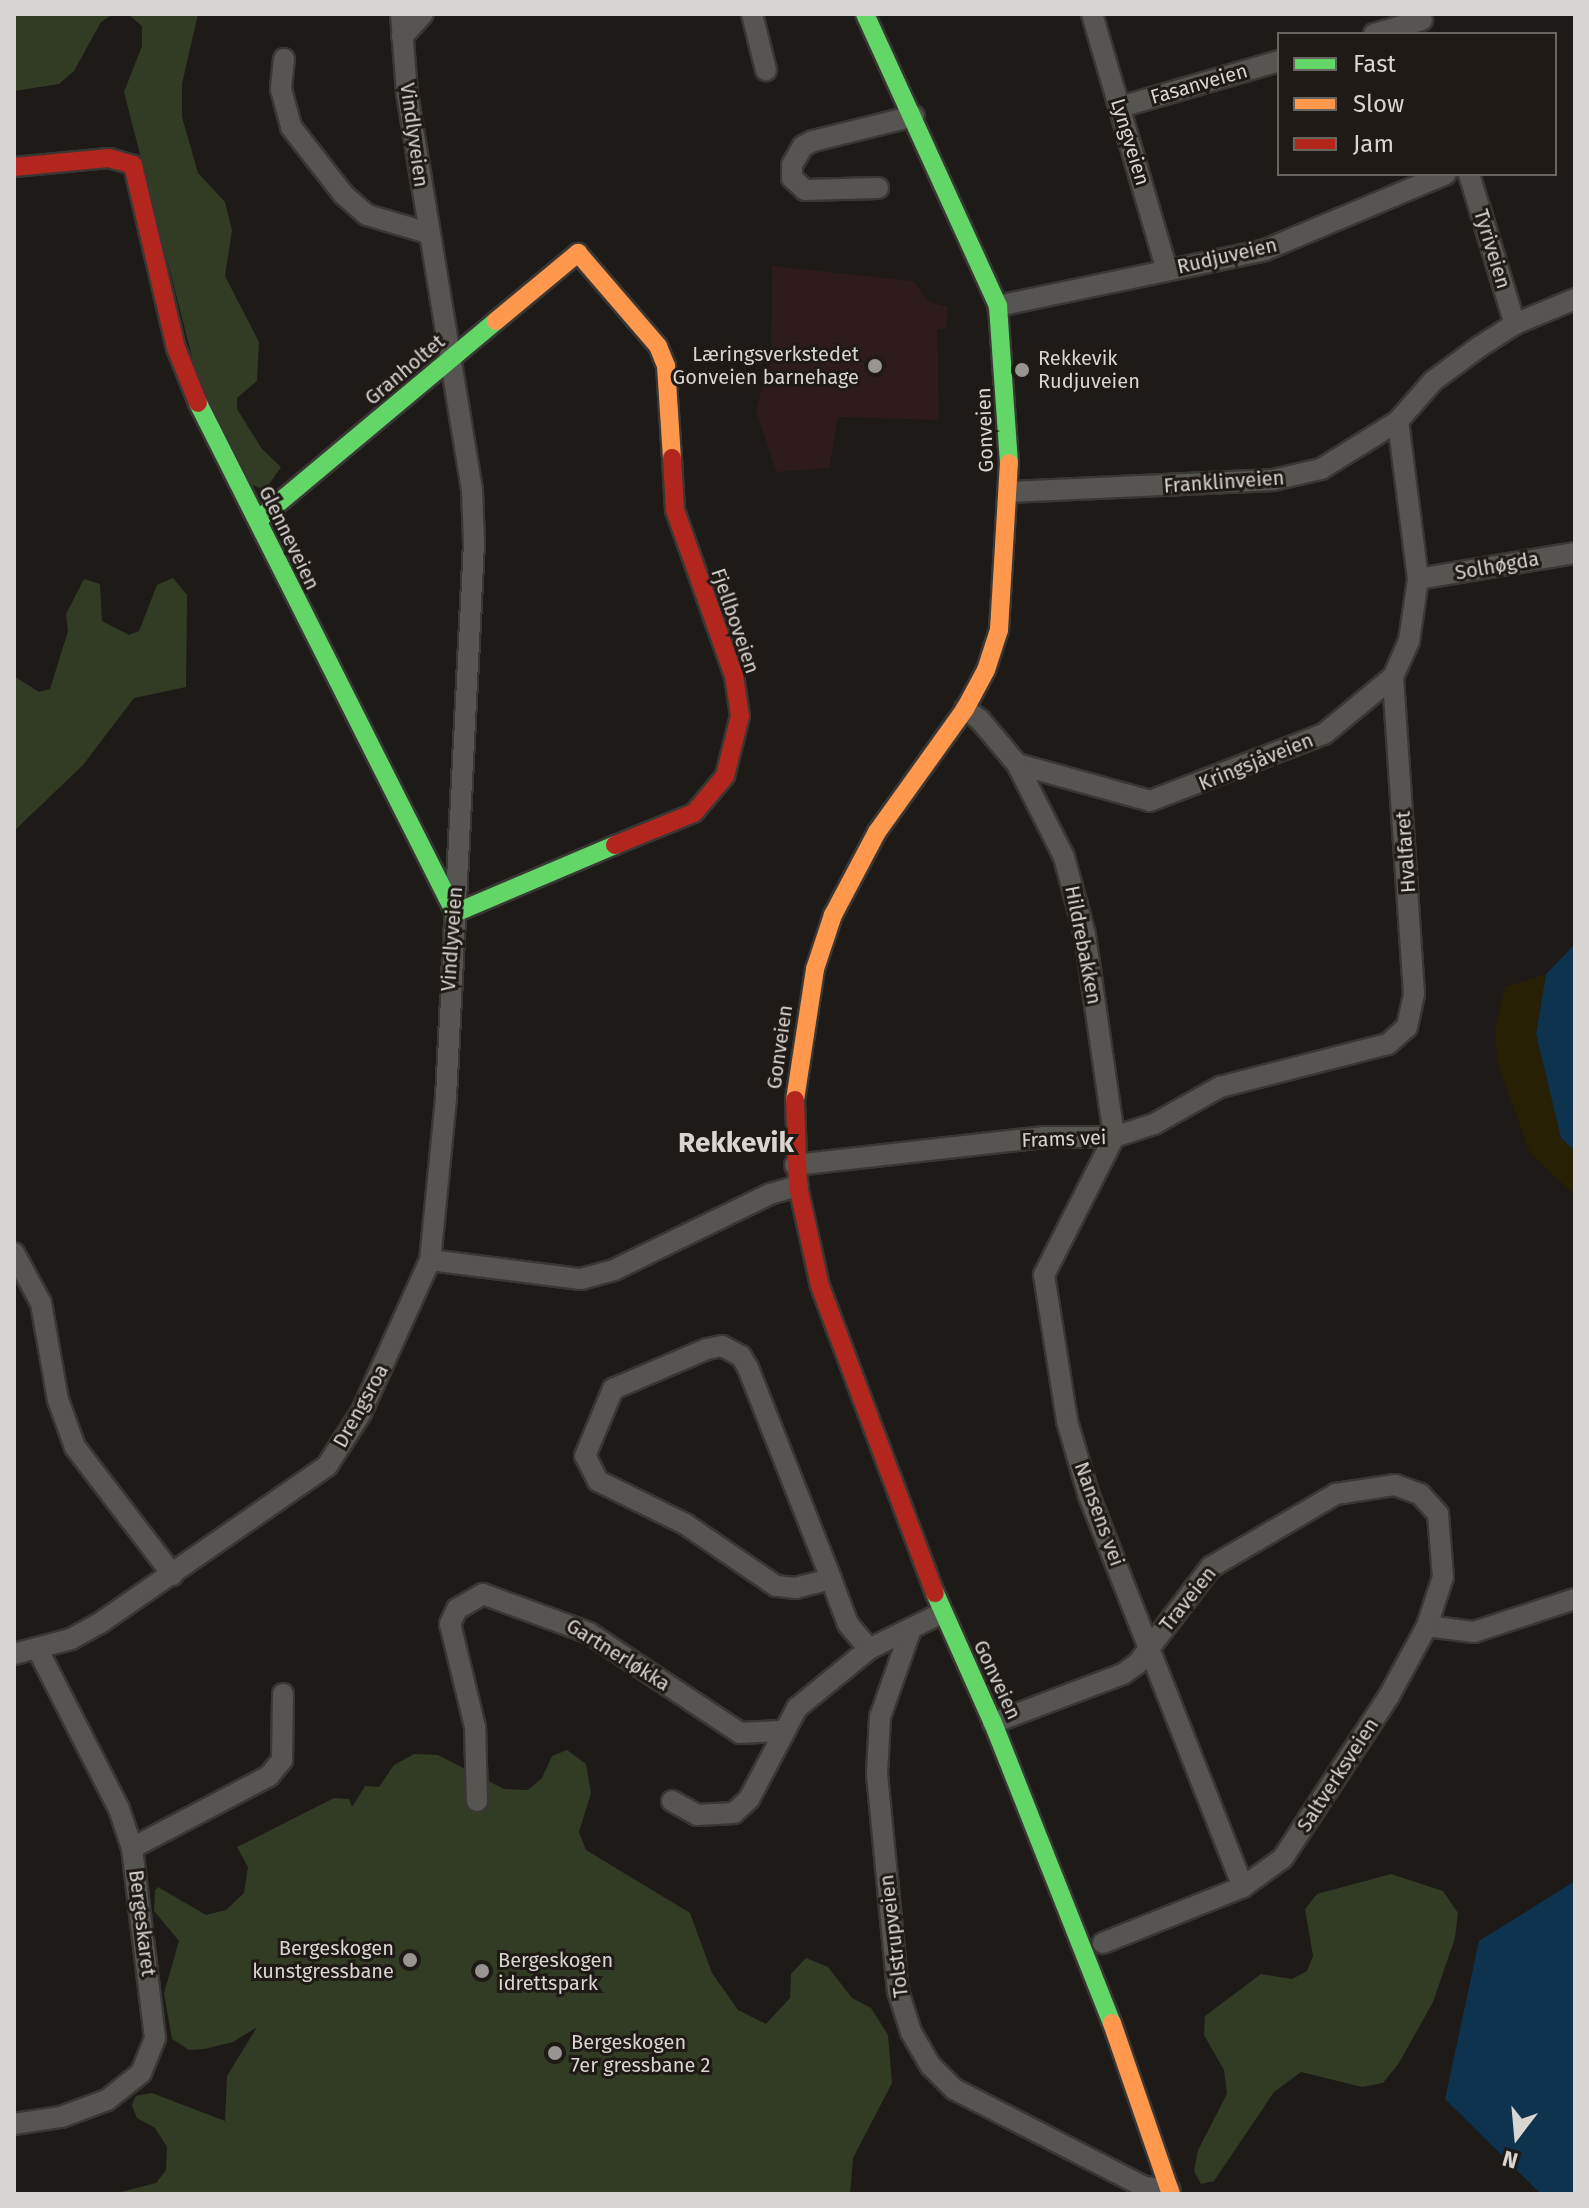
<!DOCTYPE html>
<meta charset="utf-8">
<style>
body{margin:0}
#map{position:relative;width:1589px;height:2208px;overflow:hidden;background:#1d1a17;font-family:"Fira Sans",sans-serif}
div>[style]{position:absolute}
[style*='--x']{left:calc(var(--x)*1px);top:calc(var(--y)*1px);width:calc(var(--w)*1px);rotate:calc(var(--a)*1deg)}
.education>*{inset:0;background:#2d1c1b}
.green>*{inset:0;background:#323c25}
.sand>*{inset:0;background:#272004}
.water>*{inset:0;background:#0e334f}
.roads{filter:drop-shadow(2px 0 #393734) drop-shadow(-2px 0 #393734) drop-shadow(0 2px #393734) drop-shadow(0 -2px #393734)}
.street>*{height:20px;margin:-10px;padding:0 10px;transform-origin:10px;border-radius:10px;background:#575552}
.fast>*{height:18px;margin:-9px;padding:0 9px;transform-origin:9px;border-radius:9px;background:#63d668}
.slow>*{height:18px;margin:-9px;padding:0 9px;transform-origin:9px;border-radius:9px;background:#ff974d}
.jam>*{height:18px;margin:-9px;padding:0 9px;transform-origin:9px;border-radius:9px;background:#b3261e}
.dots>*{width:22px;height:22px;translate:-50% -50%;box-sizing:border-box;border:4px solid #1f1a15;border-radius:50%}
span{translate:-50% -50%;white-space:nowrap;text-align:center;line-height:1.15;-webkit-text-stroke:6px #1f1a15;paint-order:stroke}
.street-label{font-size:20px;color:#d9d5d2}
.poi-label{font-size:20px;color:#d9d5d2}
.right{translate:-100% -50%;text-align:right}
.left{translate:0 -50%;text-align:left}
.district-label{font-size:28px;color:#d9d5d2;font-weight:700}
.frame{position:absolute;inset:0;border:16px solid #d9d5d2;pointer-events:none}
.legend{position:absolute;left:1277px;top:32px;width:280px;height:144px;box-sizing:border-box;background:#1f1a15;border:2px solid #696561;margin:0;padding:10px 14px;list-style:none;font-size:24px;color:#d9d5d2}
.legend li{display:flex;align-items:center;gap:16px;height:40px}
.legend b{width:40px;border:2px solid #696561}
.north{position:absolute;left:1477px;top:2096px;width:80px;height:80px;-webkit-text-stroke:6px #1f1a15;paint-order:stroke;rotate:196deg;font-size:22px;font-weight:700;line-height:32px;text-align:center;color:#d9d5d2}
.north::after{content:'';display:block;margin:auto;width:28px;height:36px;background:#d9d5d2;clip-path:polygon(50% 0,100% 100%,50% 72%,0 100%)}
</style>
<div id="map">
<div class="education">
<i style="clip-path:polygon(772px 266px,913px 281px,929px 302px,948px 307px,946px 329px,937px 330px,939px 420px,838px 417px,829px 468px,776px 472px,756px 410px,771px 356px)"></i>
</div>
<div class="green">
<i style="clip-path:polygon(14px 14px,113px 14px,101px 22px,74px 71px,59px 84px,14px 91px)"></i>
<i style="clip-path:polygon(128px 14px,198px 14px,182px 84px,182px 117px,198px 173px,225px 202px,232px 230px,225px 276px,259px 342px,257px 381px,237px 398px,237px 409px,262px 449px,281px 467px,265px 490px,247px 483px,198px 380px,124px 92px,142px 46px,142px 26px)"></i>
<i style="clip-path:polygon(173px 578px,187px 595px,186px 687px,134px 698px,83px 765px,14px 831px,14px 676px,39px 692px,50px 689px,68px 631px,66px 614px,84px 579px,100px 584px,102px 621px,129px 635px,139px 631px,157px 585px)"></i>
<i style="clip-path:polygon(567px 1750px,586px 1764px,591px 1793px,579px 1832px,586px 1850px,690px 1913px,712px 1973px,738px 2010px,766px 2024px,790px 1998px,791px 1974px,806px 1958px,828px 1967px,852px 1998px,871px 2008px,888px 2035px,892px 2083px,853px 2158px,850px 2194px,113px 2194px,156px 2183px,166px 2170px,167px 2147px,155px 2128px,137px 2118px,132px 2105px,136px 2096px,152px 2093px,225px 2121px,227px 2076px,257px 2027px,233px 2042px,204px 2049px,189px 2050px,172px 2039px,164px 1993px,179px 1941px,154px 1911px,155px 1890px,158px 1887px,206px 1915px,226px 1910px,244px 1893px,248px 1867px,237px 1847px,334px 1798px,349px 1799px,352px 1807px,365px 1786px,379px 1787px,394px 1765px,414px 1754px,438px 1755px,504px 1789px,528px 1790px,542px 1778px,552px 1756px)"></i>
<i style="clip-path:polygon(1391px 1874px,1443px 1891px,1458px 1913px,1455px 1938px,1433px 2002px,1399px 2063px,1383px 2083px,1362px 2087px,1301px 2072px,1274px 2092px,1214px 2181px,1201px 2184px,1194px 2171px,1198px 2150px,1227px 2094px,1224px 2070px,1204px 2035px,1205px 2016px,1261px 1974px,1292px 1979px,1307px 1971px,1313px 1956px,1305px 1909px,1317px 1894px)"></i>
</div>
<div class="sand">
<i style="clip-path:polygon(1546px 974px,1536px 1034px,1561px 1138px,1575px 1151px,1575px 1195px,1530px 1153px,1498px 1064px,1495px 1032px,1505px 987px)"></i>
</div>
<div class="water">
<i style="clip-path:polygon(1575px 944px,1575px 1151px,1561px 1138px,1536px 1034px,1546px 974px)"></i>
<i style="clip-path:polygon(1575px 1881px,1575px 2194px,1541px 2194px,1445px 2099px,1479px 1941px)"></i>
</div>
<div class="roads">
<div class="street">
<i style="--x:401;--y:14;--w:79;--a:85.7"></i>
<i style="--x:407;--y:93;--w:402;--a:80.7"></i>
<i style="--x:472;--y:490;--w:53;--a:87.8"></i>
<i style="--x:474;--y:543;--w:556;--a:92.89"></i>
<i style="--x:446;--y:1098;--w:163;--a:95.6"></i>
<i style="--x:430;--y:1260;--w:152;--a:7.2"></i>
<i style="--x:581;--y:1279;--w:34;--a:-15"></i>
<i style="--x:614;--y:1270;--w:174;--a:-26"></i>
<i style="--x:770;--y:1194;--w:29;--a:-16"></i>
<i style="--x:752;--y:14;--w:58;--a:76"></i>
<i style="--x:1092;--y:14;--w:267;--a:73.7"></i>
<i style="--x:1374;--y:34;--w:50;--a:-16.3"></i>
<i style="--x:402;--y:37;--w:31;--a:-48"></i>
<i style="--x:284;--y:59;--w:30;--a:96"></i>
<i style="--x:281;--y:89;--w:39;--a:75"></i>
<i style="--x:291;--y:127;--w:86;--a:52.1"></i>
<i style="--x:344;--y:195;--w:30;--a:41"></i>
<i style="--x:367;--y:215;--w:64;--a:16.4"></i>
<i style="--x:1120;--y:107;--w:166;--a:-16.1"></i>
<i style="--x:1469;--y:174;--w:157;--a:73"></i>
<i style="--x:878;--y:188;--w:73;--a:178.4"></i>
<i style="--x:805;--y:190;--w:18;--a:-137"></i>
<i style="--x:792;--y:178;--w:13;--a:-90"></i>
<i style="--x:792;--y:165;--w:22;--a:-60"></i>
<i style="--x:803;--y:146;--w:11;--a:-27"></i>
<i style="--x:813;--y:141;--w:104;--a:-13.9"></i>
<i style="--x:998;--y:306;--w:273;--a:-11.8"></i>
<i style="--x:1265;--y:250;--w:196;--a:-22.8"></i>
<i style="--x:1009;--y:492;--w:264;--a:-2.6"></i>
<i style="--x:1273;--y:480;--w:49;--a:-12.9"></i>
<i style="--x:1321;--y:469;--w:91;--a:-31.9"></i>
<i style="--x:1398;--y:421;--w:53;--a:-48.8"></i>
<i style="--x:1433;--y:381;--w:57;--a:-36.5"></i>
<i style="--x:1479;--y:347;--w:43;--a:-32.6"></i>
<i style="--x:1515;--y:324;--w:65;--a:-22.6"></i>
<i style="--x:1418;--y:579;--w:159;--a:-9.4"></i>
<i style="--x:965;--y:709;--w:19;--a:36"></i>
<i style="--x:980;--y:720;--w:57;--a:49.9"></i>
<i style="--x:1017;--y:764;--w:138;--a:15.5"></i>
<i style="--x:1150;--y:801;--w:186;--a:-21.1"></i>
<i style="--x:1324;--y:734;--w:89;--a:-39.6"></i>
<i style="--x:1393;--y:677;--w:39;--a:-66"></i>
<i style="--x:1409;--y:641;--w:63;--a:-81.7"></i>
<i style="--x:1418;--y:579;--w:159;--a:-97.2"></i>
<i style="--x:1017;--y:764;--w:104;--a:63.2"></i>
<i style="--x:1064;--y:857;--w:81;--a:74.9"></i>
<i style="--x:1085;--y:935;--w:204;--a:81.8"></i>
<i style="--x:1114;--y:1137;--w:155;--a:116.9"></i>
<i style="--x:1044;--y:1275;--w:148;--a:81"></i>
<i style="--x:1067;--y:1421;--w:78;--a:73.7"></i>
<i style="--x:1089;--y:1496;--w:420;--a:68.5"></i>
<i style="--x:795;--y:1165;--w:251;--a:-6.4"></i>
<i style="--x:1044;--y:1137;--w:70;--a:0"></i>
<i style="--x:1114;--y:1137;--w:42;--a:-18"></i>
<i style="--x:1154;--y:1124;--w:76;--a:-29.3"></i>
<i style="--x:1220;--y:1087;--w:173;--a:-14.4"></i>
<i style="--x:1388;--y:1044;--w:25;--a:-42"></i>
<i style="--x:1407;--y:1027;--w:34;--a:-78"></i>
<i style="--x:1414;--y:994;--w:318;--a:-93.8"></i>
<i style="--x:14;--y:1253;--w:57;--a:61.6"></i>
<i style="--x:41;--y:1303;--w:98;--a:80.1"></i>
<i style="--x:58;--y:1400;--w:50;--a:70.1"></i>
<i style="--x:75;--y:1447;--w:161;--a:52.6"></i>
<i style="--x:831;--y:1579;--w:36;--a:166"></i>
<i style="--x:796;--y:1588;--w:20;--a:-174"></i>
<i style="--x:776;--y:1586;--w:110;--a:-145.7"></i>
<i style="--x:685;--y:1524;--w:97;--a:-153.7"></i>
<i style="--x:598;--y:1481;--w:28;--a:-117"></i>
<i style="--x:585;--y:1456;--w:73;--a:-67.3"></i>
<i style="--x:613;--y:1389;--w:102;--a:-23.1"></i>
<i style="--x:707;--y:1349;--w:15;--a:-11"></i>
<i style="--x:722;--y:1346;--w:21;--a:28"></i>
<i style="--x:741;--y:1356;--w:14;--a:60"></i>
<i style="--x:748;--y:1368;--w:227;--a:68.5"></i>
<i style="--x:831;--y:1579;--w:48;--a:69.3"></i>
<i style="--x:848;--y:1624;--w:33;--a:50"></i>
<i style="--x:1427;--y:1626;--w:47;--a:7.3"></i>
<i style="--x:1474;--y:1632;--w:106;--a:-18.1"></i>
<i style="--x:911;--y:1629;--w:93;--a:109.4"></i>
<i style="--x:880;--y:1717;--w:57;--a:93"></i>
<i style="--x:877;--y:1774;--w:218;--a:84.5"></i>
<i style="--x:898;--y:1991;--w:43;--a:72.4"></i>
<i style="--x:911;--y:2032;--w:39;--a:60"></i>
<i style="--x:931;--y:2066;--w:33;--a:45"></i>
<i style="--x:954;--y:2089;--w:215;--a:27.2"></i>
<i style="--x:1145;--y:2187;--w:25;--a:7"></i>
<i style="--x:14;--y:1654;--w:59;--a:-14.7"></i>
<i style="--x:71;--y:1639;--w:33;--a:-29"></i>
<i style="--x:100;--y:1623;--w:276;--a:-34.7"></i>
<i style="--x:327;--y:1466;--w:63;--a:-57.3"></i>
<i style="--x:361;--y:1413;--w:168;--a:-65.7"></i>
<i style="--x:993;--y:1723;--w:139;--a:-20.7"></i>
<i style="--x:1123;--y:1674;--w:19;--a:-36"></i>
<i style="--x:1138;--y:1663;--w:121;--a:-52.8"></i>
<i style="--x:1211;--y:1567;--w:145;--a:-30.3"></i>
<i style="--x:1336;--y:1494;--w:60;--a:-8.7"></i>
<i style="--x:1395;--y:1485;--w:27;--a:20"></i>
<i style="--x:1420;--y:1494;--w:27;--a:48"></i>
<i style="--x:1438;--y:1514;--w:63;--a:85.5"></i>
<i style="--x:1443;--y:1577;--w:52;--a:108.1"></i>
<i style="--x:1427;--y:1626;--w:80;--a:118.5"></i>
<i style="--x:1389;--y:1696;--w:194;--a:123.2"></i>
<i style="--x:1283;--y:1858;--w:49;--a:144.1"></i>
<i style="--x:1243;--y:1887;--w:151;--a:158.2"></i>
<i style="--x:477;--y:1801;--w:74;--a:-91.5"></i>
<i style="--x:475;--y:1727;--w:106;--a:-103.6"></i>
<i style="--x:450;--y:1624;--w:17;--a:-65"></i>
<i style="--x:457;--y:1609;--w:30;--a:-30"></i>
<i style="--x:483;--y:1594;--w:113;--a:20.2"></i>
<i style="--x:589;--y:1633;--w:181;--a:33.5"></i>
<i style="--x:740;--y:1733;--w:40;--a:-2.9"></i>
<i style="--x:672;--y:1801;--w:29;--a:29"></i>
<i style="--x:697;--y:1815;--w:37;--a:-3"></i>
<i style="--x:734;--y:1813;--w:21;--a:-43"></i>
<i style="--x:749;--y:1799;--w:103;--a:-62.2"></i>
<i style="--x:797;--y:1708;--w:93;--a:-39.3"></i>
<i style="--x:869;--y:1649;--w:81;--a:-26.3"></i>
<i style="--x:132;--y:1848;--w:155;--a:-27.7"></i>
<i style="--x:269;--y:1776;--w:21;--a:-51"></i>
<i style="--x:282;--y:1760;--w:66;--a:-89.1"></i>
<i style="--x:14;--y:2124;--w:48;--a:-8.5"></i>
<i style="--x:61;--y:2117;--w:49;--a:-20.3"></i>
<i style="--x:107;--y:2100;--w:43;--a:-38.5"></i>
<i style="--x:141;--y:2073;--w:38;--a:-68"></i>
<i style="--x:155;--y:2038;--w:191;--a:-96.9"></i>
<i style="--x:132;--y:1848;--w:41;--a:-108.4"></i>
<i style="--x:119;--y:1809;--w:178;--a:-117"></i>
</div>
<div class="fast">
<i style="--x:865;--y:14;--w:321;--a:65.5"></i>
<i style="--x:998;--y:306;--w:157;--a:86"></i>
<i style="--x:198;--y:403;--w:571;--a:63.26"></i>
<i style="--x:455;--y:913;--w:174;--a:-23"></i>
<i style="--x:258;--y:520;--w:310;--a:-39.9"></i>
<i style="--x:935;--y:1593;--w:142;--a:66"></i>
<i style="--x:993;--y:1723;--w:323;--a:68.4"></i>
</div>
<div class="slow">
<i style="--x:496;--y:321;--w:107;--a:-39.7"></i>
<i style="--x:578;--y:253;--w:123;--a:49.3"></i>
<i style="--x:658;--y:346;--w:22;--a:68"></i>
<i style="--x:666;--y:366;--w:92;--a:86.3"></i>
<i style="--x:795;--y:1100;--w:133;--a:-81.3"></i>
<i style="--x:815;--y:969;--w:57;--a:-71.6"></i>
<i style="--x:833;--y:915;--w:94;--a:-62.1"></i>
<i style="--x:877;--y:832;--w:151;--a:-54.4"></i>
<i style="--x:965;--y:709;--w:44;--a:-61.7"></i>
<i style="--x:986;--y:670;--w:42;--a:-72"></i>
<i style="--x:999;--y:630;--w:167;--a:-86.6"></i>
<i style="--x:1112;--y:2023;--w:181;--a:71"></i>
</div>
<div class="jam">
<i style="--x:14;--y:167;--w:95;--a:-5.4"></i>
<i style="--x:109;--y:158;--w:25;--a:16"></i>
<i style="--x:133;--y:165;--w:188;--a:76.8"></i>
<i style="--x:176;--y:348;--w:59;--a:68.2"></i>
<i style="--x:615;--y:845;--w:85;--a:-22.1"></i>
<i style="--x:694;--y:813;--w:48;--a:-50"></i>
<i style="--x:725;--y:776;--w:62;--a:-76"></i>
<i style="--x:740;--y:716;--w:40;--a:-98.5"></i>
<i style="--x:734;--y:676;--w:176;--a:-109.6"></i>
<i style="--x:675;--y:510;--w:52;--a:-93.3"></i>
<i style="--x:795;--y:1100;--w:86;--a:88"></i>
<i style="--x:798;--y:1186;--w:102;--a:77.6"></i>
<i style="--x:820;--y:1286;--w:328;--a:69.5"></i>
</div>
</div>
<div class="dots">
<i style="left:875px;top:366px;background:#979491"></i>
<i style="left:1022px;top:370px;background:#979491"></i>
<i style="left:410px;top:1960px;background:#979491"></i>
<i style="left:482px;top:1971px;background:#979491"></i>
<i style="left:555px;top:2053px;background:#979491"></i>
</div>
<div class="street-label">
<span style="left:1199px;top:84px;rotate:-16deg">Fasanveien</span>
<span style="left:414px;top:135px;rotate:82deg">Vindlyveien</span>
<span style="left:1130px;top:142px;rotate:73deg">Lyngveien</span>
<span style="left:1492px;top:249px;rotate:73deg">Tyriveien</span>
<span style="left:1227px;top:256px;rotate:-13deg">Rudjuveien</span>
<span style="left:405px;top:370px;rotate:-40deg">Granholtet</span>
<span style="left:985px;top:430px;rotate:-92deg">Gonveien</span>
<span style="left:1224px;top:482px;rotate:-4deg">Franklinveien</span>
<span style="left:289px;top:538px;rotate:64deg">Glenneveien</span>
<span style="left:1497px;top:566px;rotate:-10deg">Solhøgda</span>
<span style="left:735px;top:621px;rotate:71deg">Fjellboveien</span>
<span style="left:1256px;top:762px;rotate:-22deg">Kringsjåveien</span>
<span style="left:1406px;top:852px;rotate:-94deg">Hvalfaret</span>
<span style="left:452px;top:939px;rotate:-86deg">Vindlyveien</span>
<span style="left:1083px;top:945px;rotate:79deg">Hildrebakken</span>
<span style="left:780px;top:1047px;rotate:-82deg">Gonveien</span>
<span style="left:1064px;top:1139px;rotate:-2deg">Frams vei</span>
<span style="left:361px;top:1406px;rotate:-61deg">Drengsroa</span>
<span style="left:1099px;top:1514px;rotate:70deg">Nansens vei</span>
<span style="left:1188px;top:1599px;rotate:-51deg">Traveien</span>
<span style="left:618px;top:1655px;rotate:32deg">Gartnerløkka</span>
<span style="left:997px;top:1680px;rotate:65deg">Gonveien</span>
<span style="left:1338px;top:1775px;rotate:-57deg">Saltverksveien</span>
<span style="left:142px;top:1923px;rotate:83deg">Bergeskaret</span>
<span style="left:894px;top:1936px;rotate:-97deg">Tolstrupveien</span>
</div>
<div class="poi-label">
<span class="right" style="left:859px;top:366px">Læringsverkstedet<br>Gonveien barnehage</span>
<span class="left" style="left:1038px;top:370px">Rekkevik<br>Rudjuveien</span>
<span class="right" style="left:394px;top:1960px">Bergeskogen<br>kunstgressbane</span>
<span class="left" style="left:498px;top:1972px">Bergeskogen<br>idrettspark</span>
<span class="left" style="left:571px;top:2054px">Bergeskogen<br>7er gressbane 2</span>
</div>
<div class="district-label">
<span style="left:736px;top:1143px">Rekkevik</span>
</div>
<div class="frame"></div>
<ul class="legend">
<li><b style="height:10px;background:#63d668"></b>Fast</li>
<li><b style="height:10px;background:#ff974d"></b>Slow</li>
<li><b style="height:10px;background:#b3261e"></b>Jam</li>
</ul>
<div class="north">N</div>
</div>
